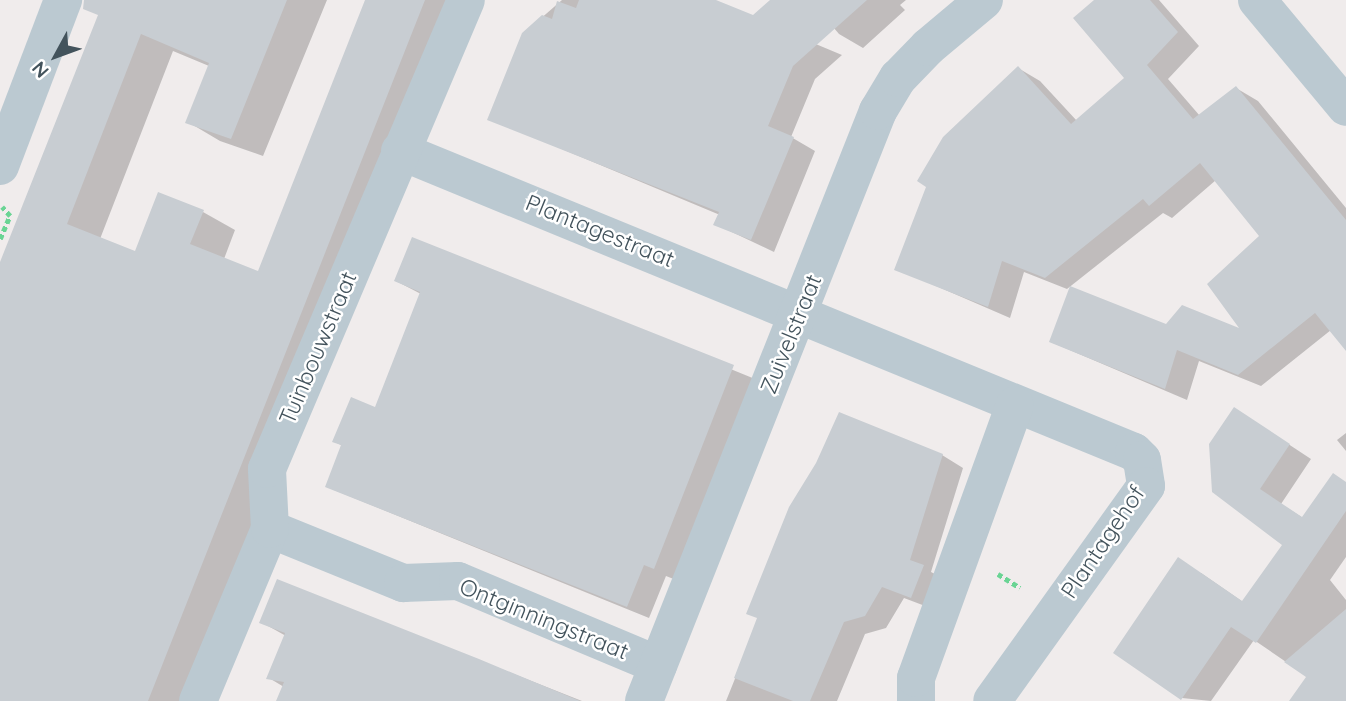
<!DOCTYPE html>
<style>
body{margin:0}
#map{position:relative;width:1346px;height:701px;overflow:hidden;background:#f0ecec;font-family:Quicksand,sans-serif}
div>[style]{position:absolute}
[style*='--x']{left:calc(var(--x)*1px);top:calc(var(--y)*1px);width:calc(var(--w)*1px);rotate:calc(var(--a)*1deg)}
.shadow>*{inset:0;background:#0003}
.building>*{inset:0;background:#c8cdd2}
.path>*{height:4.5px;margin-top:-2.25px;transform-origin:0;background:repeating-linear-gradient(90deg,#6ad494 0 5px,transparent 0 8.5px)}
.street>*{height:38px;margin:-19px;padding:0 19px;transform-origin:19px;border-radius:19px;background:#bbc9d1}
span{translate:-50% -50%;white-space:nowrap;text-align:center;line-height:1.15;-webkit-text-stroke:5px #fff;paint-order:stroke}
.street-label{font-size:23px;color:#43535c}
.north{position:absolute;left:21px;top:21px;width:70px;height:70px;-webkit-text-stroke:5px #fff;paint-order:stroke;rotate:229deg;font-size:19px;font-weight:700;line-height:28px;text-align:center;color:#43535c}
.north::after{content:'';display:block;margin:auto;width:24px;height:32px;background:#43535c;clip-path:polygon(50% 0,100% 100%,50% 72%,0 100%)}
</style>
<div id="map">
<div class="shadow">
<i style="clip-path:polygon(106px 0,327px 0,263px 156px,220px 141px,188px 122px,209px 66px,173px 51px,100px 239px,136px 253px,203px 212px,235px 230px,224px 259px,259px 273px,367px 0,465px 0,188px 701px,0 701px,0 273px)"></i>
<i style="clip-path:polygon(562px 0,711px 0,842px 55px,815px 79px,791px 137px,815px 151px,774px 252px,715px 224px,720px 215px,490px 119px,523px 34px)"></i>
<i style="clip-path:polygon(810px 0,906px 0,900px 5px,905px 10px,863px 48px,839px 34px)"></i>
<i style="clip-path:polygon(1097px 0,1159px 0,1199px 46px,1168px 79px,1200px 116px,1236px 88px,1258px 101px,1346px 208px,1346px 349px,1331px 330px,1261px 386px,1199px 361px,1187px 400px,1051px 342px,1167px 326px,1244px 332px,1261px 236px,1216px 180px,1172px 218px,1163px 213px,1067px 289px,1024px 272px,1010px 318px,897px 269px,1018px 68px,1040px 81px,1077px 121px,1127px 78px)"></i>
<i style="clip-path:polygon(413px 239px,755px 379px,676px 580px,666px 576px,649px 618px,327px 487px,343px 446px,335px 442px,376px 409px,421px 294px,396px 281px)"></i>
<i style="clip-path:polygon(1235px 409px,1311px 459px,1281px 504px,1303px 518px,1346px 482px,1346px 557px,1330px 580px,1346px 600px,1346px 701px,1292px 701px,1308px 677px,1254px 640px,1211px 701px,1182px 698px,1201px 573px,1243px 602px,1284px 545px,1214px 491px)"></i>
<i style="clip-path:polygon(1346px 433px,1346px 451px,1337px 440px)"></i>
<i style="clip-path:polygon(942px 455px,963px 468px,931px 572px,945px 579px,933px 609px,904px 598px,886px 628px,865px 634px,837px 701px,726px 701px,759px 619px)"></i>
<i style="clip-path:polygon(278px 581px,582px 701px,278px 701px,284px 687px,269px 678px,286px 636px,261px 622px)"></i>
</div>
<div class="building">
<i style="clip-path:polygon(84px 0,287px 0,231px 139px,185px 123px,209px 63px,141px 34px,67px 224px,135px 251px,158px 192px,204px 210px,190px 244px,258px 271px,365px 0,425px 0,148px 701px,0 701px,0 262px,98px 15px,83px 9px)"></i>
<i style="clip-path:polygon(579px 0,716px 0,753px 15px,770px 0,867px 0,793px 66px,768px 126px,794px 137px,751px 240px,713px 225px,719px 212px,487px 120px,522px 33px,542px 15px,552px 19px,557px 1px,576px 8px)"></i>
<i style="clip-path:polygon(1094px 0,1150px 0,1178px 32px,1147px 65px,1193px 119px,1236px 86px,1346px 220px,1346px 351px,1315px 313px,1238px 375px,1177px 350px,1165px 389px,1049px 342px,1070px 286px,1166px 324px,1182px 305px,1239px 328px,1207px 284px,1259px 236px,1200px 163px,1149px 206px,1143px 199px,1045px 278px,1002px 261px,988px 307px,894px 270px,926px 187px,917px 181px,943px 137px,1018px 66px,1071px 124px,1124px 78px,1073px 18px)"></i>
<i style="clip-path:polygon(412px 237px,734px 365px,654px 569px,644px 565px,627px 607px,325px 487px,341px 445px,332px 442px,351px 397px,375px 407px,420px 292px,394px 281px)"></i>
<i style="clip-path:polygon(1234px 407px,1290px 444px,1260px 489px,1302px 517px,1333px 473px,1346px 482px,1346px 511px,1256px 643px,1231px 627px,1181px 700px,1113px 653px,1178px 557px,1242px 601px,1282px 545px,1212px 492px,1209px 444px)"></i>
<i style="clip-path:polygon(839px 412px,943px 454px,910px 560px,924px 565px,911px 598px,882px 587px,865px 616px,844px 622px,810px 701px,793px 701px,734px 678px,757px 618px,746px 614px,789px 507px,816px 463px)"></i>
<i style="clip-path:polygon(277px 579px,479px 659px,580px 701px,276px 701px,284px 682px,266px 679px,285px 633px,259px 623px)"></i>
<i style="clip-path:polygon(1346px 609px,1346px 701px,1289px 701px,1306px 677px,1284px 662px)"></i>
</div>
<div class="path">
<i style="--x:0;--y:239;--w:25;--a:-67"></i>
<i style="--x:10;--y:216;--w:12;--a:-132"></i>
<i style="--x:998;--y:574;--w:26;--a:32"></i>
</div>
<div class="street">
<i style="--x:1257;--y:0;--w:139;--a:50.2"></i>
<i style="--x:400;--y:151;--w:793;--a:22.3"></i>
<i style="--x:1134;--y:452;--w:11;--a:45"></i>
<i style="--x:1142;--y:460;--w:26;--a:81"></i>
<i style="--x:1146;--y:486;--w:264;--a:125.6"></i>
<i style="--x:0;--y:166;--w:178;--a:-69.2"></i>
<i style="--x:270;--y:529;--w:144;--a:22.1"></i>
<i style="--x:403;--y:583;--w:55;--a:-2.1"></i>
<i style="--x:458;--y:581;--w:217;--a:22.8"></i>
<i style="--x:198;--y:701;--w:186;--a:-67.3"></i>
<i style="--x:270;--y:529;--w:60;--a:-92.9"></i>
<i style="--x:267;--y:469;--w:509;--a:-67.01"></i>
<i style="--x:644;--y:701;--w:635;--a:-68.37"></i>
<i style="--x:878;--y:111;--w:39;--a:-59"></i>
<i style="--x:898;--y:78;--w:43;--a:-45.9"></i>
<i style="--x:928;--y:47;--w:73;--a:-40"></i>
<i style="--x:916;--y:701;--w:23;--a:-90"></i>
<i style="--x:916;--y:678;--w:290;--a:-70.1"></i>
</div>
<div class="street-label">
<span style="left:600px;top:231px;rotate:22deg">Plantagestraat</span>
<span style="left:791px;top:334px;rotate:-68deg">Zuivelstraat</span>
<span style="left:318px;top:348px;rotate:-67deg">Tuinbouwstraat</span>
<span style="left:1103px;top:542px;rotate:-56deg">Plantagehof</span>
<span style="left:544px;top:619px;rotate:22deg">Ontginningstraat</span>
</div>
<div class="north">N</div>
</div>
